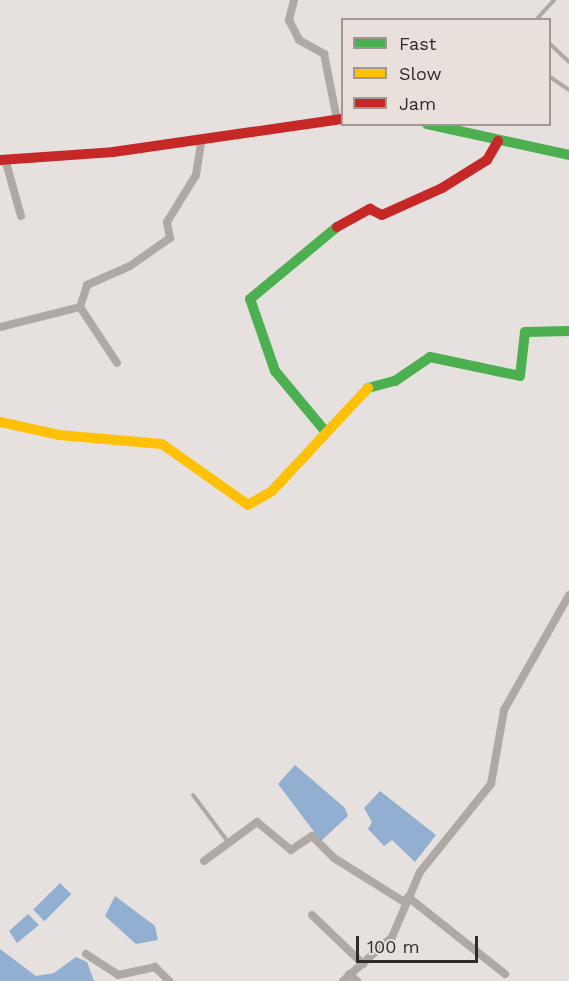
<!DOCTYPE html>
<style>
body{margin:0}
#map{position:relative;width:569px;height:981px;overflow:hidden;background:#e6e1df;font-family:"Work Sans",sans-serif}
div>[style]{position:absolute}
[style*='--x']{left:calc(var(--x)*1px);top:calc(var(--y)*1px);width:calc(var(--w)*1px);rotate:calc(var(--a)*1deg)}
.water>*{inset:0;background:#92aed0;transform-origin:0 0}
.lane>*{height:4px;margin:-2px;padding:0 2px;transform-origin:2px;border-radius:2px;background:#b0a8a4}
.street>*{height:8px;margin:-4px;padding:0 4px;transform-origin:4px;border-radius:4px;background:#b0a8a4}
.fast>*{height:10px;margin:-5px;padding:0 5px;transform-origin:5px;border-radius:5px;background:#4caf50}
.slow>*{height:10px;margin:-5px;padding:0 5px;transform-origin:5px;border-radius:5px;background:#ffc107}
.jam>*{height:10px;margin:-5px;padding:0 5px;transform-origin:5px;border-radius:5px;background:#c62828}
span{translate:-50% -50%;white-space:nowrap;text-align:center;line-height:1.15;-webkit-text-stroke:6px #e9e0dc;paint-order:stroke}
.legend{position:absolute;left:341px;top:18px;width:210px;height:108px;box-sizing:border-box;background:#e9e0dc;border:2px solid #9f9895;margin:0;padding:8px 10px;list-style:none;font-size:18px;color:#2f2c2a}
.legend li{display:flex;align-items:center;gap:12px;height:30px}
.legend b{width:30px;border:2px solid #9f9895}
.scale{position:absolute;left:356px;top:936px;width:122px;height:27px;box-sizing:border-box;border:3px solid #2f2c2a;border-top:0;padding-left:8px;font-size:18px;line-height:21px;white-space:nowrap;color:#2f2c2a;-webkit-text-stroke:4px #e9e0dc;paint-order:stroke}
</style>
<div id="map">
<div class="water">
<i style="clip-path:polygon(295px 765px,345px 808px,348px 816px,321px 841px,278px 784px)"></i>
<i style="clip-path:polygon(380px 791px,436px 835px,415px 862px,392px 840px,384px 846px,368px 829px,372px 822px,364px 808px)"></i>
<i style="left:60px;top:883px;width:16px;height:38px;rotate:45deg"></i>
<i style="clip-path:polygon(115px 896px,155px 926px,158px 940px,136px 944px,105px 916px)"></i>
<i style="clip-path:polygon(28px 914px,39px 925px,17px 943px,9px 931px)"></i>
<i style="clip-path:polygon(0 949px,36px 976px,54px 973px,76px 957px,87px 962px,94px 981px,0 981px)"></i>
</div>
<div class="lane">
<i style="--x:536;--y:20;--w:27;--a:-48"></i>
<i style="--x:550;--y:44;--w:26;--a:43"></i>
<i style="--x:550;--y:77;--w:23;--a:34"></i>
<i style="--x:193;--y:795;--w:59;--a:53.3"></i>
</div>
<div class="street">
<i style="--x:294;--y:0;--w:21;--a:104"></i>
<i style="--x:289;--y:20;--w:22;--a:63"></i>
<i style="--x:299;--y:40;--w:29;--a:29"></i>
<i style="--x:324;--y:54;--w:66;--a:78.7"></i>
<i style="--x:5;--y:159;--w:59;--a:74.3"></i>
<i style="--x:80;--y:307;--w:67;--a:56.5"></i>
<i style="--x:0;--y:327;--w:82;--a:-14"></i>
<i style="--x:80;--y:307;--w:23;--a:-72"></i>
<i style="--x:87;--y:285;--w:47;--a:-23.8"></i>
<i style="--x:130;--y:266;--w:49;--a:-35"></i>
<i style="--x:170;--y:238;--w:16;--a:-101"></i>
<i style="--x:167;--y:222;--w:55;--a:-58.3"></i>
<i style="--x:196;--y:175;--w:36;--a:-81"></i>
<i style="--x:204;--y:861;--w:66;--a:-36.3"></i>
<i style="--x:257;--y:822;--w:44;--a:39.5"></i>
<i style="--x:291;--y:850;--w:25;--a:-34"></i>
<i style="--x:312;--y:836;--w:31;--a:45"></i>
<i style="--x:334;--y:858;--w:85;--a:32"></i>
<i style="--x:408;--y:897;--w:124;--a:38.4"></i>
<i style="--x:312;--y:915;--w:71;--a:43.9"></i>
<i style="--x:86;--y:954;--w:38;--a:33"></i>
<i style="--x:118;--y:975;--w:38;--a:-12"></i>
<i style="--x:155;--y:967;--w:20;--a:45"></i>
<i style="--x:349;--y:974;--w:11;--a:41"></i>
<i style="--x:343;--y:981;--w:66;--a:-41.9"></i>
<i style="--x:392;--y:937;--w:71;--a:-66.7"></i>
<i style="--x:420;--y:872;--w:113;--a:-51.1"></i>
<i style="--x:491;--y:784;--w:75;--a:-80"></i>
<i style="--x:504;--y:710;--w:132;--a:-60.5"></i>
</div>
<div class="fast">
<i style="--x:427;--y:124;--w:145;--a:12.3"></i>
<i style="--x:368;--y:388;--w:28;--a:-15"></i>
<i style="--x:395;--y:381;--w:42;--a:-34.4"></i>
<i style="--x:430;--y:357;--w:92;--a:11.9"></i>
<i style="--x:520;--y:376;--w:44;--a:-83.5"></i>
<i style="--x:525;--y:332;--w:44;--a:-1.3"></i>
<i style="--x:325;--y:431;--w:78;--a:-129.8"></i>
<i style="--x:275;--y:371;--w:76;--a:-109.1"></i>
<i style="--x:250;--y:299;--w:113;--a:-39.6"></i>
</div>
<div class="slow">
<i style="--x:0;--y:422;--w:60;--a:12.4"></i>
<i style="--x:59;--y:435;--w:103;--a:5"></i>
<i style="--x:162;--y:444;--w:105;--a:35.3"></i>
<i style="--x:248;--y:505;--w:28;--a:-30"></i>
<i style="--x:272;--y:491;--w:141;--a:-47"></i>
</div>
<div class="jam">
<i style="--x:0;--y:160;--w:113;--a:-4"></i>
<i style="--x:113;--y:152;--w:231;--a:-8.2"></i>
<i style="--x:337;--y:227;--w:38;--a:-29"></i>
<i style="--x:370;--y:209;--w:13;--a:27"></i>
<i style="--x:382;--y:215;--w:66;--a:-24.2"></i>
<i style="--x:442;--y:188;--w:53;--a:-31.9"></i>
<i style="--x:487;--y:160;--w:22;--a:-60"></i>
</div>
<ul class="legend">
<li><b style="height:8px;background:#4caf50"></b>Fast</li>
<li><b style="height:8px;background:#ffc107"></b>Slow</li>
<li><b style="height:8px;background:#c62828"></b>Jam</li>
</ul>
<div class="scale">100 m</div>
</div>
